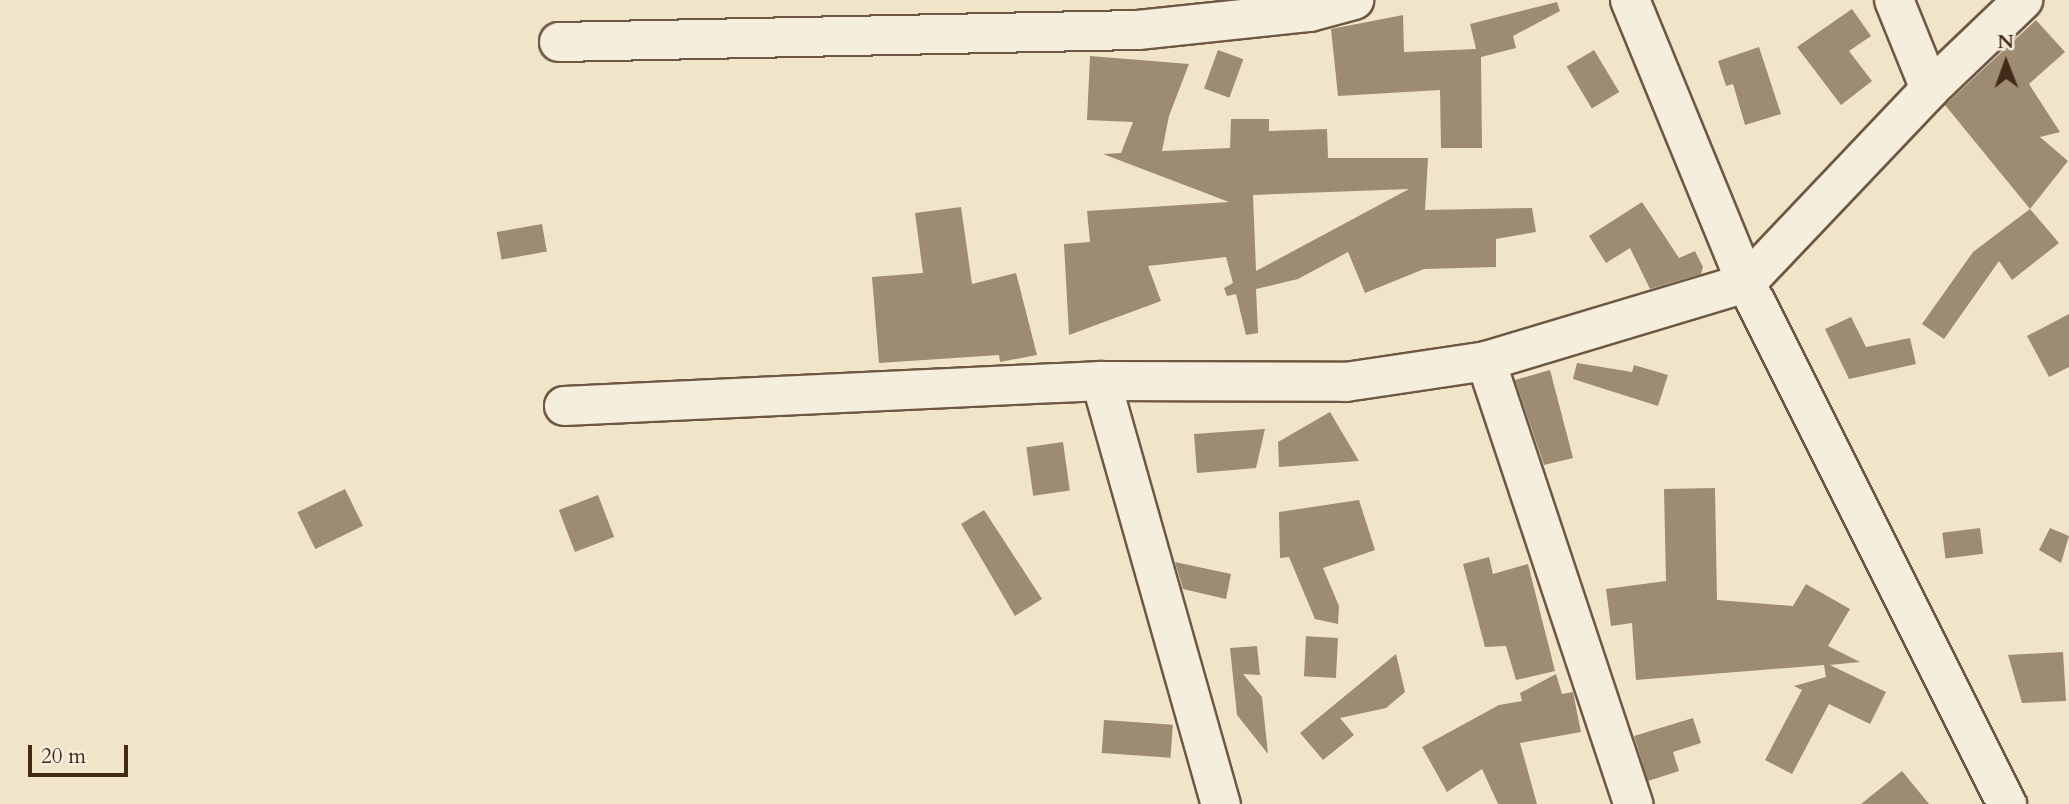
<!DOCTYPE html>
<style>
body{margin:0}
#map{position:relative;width:2069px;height:804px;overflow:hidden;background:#f1e5c9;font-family:Cardo,serif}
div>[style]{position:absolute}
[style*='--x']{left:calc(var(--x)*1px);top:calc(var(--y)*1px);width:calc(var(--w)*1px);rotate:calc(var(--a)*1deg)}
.building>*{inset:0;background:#9d8b74;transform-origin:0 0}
.roads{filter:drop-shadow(2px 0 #6e5844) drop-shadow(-2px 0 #6e5844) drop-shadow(0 2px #6e5844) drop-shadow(0 -2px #6e5844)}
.street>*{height:38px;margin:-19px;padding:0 19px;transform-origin:19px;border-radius:19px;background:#f6eedc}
.secondary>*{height:38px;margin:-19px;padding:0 19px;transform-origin:19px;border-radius:19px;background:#f6eedc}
span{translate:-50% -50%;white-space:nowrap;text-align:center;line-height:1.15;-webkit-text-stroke:6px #f6eedc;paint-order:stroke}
.north{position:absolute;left:1971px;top:28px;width:70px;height:70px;-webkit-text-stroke:5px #f6eedc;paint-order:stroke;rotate:359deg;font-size:19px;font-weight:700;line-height:28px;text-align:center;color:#432917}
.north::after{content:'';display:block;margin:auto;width:24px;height:32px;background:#432917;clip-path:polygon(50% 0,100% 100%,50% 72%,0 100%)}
.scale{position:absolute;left:28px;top:745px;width:100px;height:32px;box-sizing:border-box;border:4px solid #432917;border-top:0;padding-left:9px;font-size:21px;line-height:24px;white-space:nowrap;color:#432917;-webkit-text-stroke:5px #f6eedc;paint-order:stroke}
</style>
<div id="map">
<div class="building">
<i style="clip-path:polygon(1557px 2px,1560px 11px,1513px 36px,1516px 48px,1481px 57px,1482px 148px,1441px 148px,1440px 90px,1338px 96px,1331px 29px,1403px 15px,1404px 52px,1476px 49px,1470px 24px)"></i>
<i style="clip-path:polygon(1852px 9px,1871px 36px,1849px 51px,1872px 81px,1841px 105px,1797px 47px)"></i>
<i style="clip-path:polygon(2036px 20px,2065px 52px,2029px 84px,2060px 132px,2040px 137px,2068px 161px,2030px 209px,1945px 105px)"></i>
<i style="clip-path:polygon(1759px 47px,1781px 114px,1745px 125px,1733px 84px,1726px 86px,1718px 61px)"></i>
<i style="left:1218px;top:50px;width:27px;height:41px;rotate:20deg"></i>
<i style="left:1594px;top:50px;width:49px;height:32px;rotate:59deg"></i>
<i style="clip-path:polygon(evenodd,1090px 56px,1189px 64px,1169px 116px,1162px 151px,1230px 148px,1231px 119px,1269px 119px,1269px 131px,1327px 129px,1328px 158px,1428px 158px,1425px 210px,1532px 208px,1536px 232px,1496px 239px,1496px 267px,1424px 269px,1365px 293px,1348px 252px,1298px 279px,1256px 289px,1258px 333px,1246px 335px,1236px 294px,1227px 296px,1224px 288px,1233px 283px,1226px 257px,1148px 266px,1161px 301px,1069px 335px,1064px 244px,1090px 242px,1087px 211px,1229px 202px,1103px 154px,1121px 153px,1133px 122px,1087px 120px,1090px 56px,1409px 189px,1256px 271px,1253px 195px,1409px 189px)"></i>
<i style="clip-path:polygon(1642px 202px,1679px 258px,1695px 251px,1703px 267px,1701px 274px,1650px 289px,1630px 248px,1606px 263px,1589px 236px)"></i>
<i style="clip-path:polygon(961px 207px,972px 284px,1016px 273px,1037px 355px,1000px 362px,999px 355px,879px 363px,872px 277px,923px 273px,915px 213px)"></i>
<i style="clip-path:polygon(2030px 209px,2059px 243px,2012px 280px,1999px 261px,1944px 339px,1922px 324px,1973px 252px)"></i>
<i style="left:542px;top:224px;width:28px;height:46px;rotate:80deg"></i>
<i style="clip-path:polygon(2069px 314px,2069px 367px,2049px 377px,2027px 336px)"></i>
<i style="clip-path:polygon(1851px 317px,1866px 347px,1910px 338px,1916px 364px,1849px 379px,1825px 329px)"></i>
<i style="clip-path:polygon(1577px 363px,1632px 372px,1634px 365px,1668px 375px,1658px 406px,1573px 379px)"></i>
<i style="clip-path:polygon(1550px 370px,1573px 458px,1544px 465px,1515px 380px)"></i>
<i style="clip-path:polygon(1330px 412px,1359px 461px,1279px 467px,1278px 442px)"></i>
<i style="clip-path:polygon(1265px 429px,1256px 468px,1197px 473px,1194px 434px)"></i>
<i style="left:1063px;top:442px;width:49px;height:37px;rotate:82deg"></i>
<i style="clip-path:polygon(1715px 488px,1717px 600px,1793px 606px,1806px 584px,1850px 609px,1828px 646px,1860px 662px,1830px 665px,1886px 692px,1870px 724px,1829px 704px,1792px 774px,1765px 760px,1802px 690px,1794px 686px,1826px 677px,1824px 665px,1636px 680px,1632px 623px,1611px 626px,1606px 589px,1666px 581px,1664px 489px)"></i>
<i style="left:345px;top:489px;width:41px;height:53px;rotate:64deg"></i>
<i style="left:598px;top:495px;width:45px;height:42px;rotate:69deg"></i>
<i style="clip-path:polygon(1359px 500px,1375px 550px,1323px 568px,1339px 606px,1338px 624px,1315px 619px,1289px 557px,1280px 558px,1279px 512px)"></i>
<i style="clip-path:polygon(984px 510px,1042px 599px,1015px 616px,961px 524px)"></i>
<i style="left:1980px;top:528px;width:26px;height:38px;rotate:83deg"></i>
<i style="clip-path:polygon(2050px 528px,2069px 536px,2061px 563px,2039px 550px)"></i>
<i style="clip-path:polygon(1489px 557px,1493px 574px,1528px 564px,1555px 671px,1516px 680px,1506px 646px,1485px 647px,1463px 564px)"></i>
<i style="clip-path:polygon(1175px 562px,1231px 574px,1226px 599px,1183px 589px)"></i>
<i style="left:1338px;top:638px;width:40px;height:32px;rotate:93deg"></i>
<i style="clip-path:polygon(1257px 646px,1260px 675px,1243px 674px,1262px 697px,1268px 754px,1237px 715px,1230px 648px)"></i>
<i style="clip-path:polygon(2063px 652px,2066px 701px,2022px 703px,2008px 655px)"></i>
<i style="clip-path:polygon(1396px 654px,1405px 692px,1386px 708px,1340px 718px,1354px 735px,1323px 760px,1300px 733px)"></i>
<i style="clip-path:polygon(1556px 674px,1562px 694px,1573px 692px,1581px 732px,1520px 743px,1537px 804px,1498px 804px,1482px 769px,1447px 792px,1422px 747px,1499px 705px,1522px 701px,1520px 693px)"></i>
<i style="clip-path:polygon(1693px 718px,1701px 743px,1673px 752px,1679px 771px,1648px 781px,1634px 736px)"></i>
<i style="left:1104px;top:720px;width:69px;height:33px;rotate:4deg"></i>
<i style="clip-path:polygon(1902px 771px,1929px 804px,1861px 804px)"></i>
</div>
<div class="roads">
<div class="street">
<i style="--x:1894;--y:0;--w:96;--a:68"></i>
<i style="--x:559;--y:42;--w:579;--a:-1.19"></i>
<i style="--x:1138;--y:30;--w:173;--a:-6"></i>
<i style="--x:1310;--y:12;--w:46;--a:-15.3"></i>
<i style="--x:1486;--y:361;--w:467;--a:71.6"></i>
<i style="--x:1101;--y:381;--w:440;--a:74.2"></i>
<i style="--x:564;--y:406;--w:538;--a:-2.67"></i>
<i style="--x:1101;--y:381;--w:245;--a:0.2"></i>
<i style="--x:1346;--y:382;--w:142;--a:-8.5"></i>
<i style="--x:1486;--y:361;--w:271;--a:-16.7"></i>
<i style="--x:1746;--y:283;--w:267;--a:-46.5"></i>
<i style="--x:1930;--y:89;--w:129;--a:-43.7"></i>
</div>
<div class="secondary">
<i style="--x:1630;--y:0;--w:306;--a:67.7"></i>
<i style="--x:1746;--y:283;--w:583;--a:63.39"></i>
</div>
</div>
<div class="north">N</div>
<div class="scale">20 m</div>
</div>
